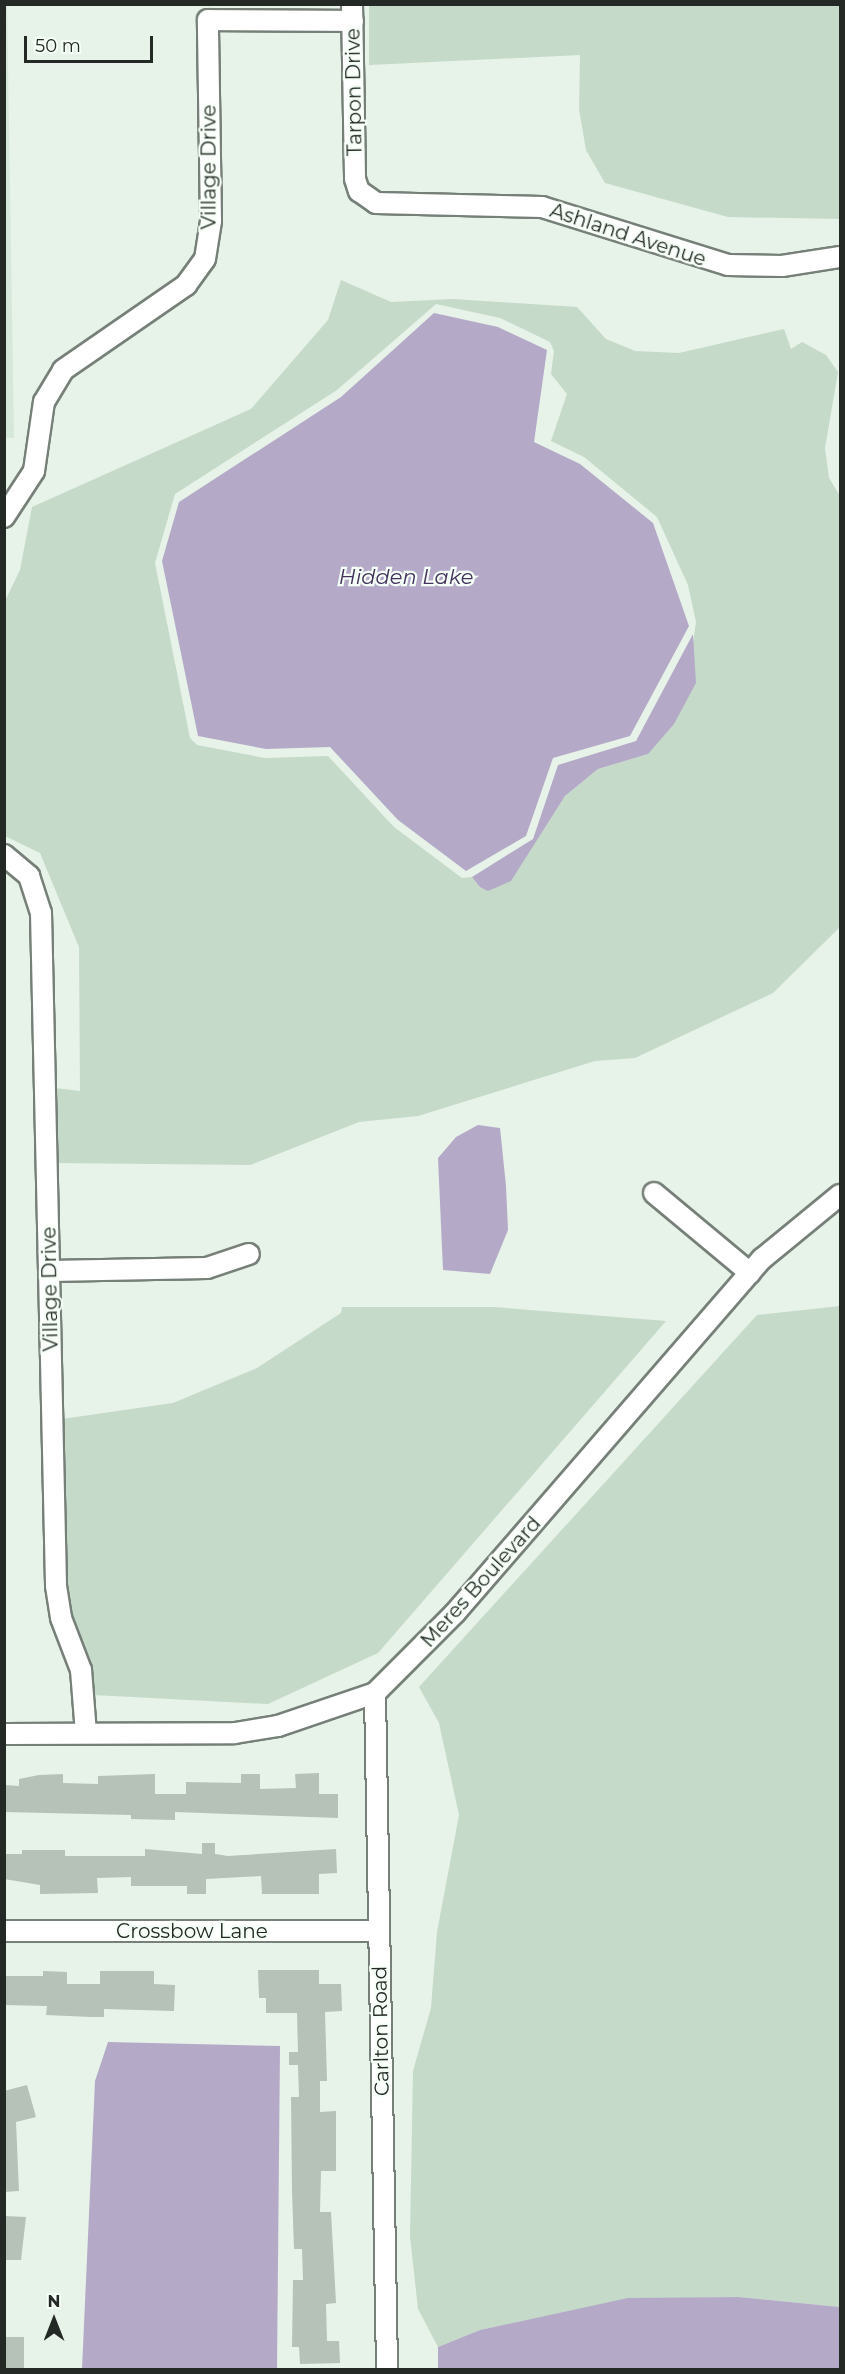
<!DOCTYPE html>
<style>
body{margin:0}
#map{position:relative;width:845px;height:2374px;overflow:hidden;background:#e7f2e8;font-family:Montserrat,sans-serif}
div>[style]{position:absolute}
[style*='--x']{left:calc(var(--x)*1px);top:calc(var(--y)*1px);width:calc(var(--w)*1px);rotate:calc(var(--a)*1deg)}
.built>*{inset:0;background:#d6e8d9}
.green>*{inset:0;background:#c5dac8}
.water>*{inset:0;background:#b4aac8}
.building>*{inset:0;background:#b6c1b8;transform-origin:0 0}
.roads{filter:drop-shadow(2px 0 #768078) drop-shadow(-2px 0 #768078) drop-shadow(0 2px #768078) drop-shadow(0 -2px #768078)}
.minor>*{height:20px;margin:-10px;padding:0 10px;transform-origin:10px;border-radius:10px;background:#fff}
span{translate:-50% -50%;white-space:nowrap;text-align:center;line-height:1.15;-webkit-text-stroke:4.5px #f6fff7;paint-order:stroke}
.street-label{font-size:20px;color:#242925}
.water-label{font-size:21px;color:#42325d;font-style:italic}
.frame{position:absolute;inset:0;border:6px solid #242925;pointer-events:none}
.north{position:absolute;left:24px;top:2290px;width:60px;height:60px;-webkit-text-stroke:4px #f6fff7;paint-order:stroke;rotate:0deg;font-size:16px;font-weight:700;line-height:24px;text-align:center;color:#242925}
.north::after{content:'';display:block;margin:auto;width:21px;height:27px;background:#242925;clip-path:polygon(50% 0,100% 100%,50% 72%,0 100%)}
.scale{position:absolute;left:24px;top:36px;width:129px;height:27px;box-sizing:border-box;border:3px solid #242925;border-top:0;padding-left:8px;font-size:18px;line-height:21px;white-space:nowrap;color:#242925;-webkit-text-stroke:4px #f6fff7;paint-order:stroke}
</style>
<div id="map">
<div class="built">
<i style="clip-path:polygon(4px 5px,7px 5px,14px 438px,4px 438px)"></i>
</div>
<div class="green">
<i style="clip-path:polygon(369px 5px,840px 5px,840px 219px,728px 217px,605px 183px,586px 150px,579px 109px,580px 55px,369px 65px)"></i>
<i style="clip-path:polygon(evenodd,341px 280px,391px 302px,453px 299px,577px 307px,606px 339px,635px 351px,679px 353px,784px 329px,791px 349px,802px 342px,826px 355px,838px 372px,825px 448px,829px 478px,840px 496px,840px 927px,773px 993px,635px 1058px,595px 1061px,418px 1116px,359px 1122px,250px 1165px,58px 1163px,55px 1088px,80px 1091px,79px 947px,40px 853px,5px 836px,4px 603px,20px 570px,32px 507px,251px 409px,328px 320px,341px 280px,436px 304px,500px 318px,550px 342px,554px 351px,551px 374px,567px 394px,551px 441px,584px 457px,657px 517px,688px 585px,696px 622px,693px 643px,648px 754px,598px 769px,565px 796px,511px 880px,488px 890px,472px 877px,462px 878px,394px 827px,328px 756px,265px 758px,197px 745px,190px 738px,155px 563px,175px 494px,337px 390px,436px 304px)"></i>
<i style="clip-path:polygon(840px 1306px,840px 2307px,739px 2297px,628px 2299px,480px 2330px,438px 2347px,418px 2309px,410px 2236px,413px 2071px,431px 2008px,437px 1932px,459px 1815px,439px 1723px,419px 1687px,757px 1315px)"></i>
<i style="clip-path:polygon(342px 1307px,494px 1307px,666px 1321px,378px 1653px,268px 1704px,94px 1695px,65px 1585px,62px 1419px,173px 1403px,257px 1368px,341px 1313px)"></i>
</div>
<div class="water">
<i style="clip-path:polygon(434px 313px,498px 327px,547px 350px,534px 442px,580px 464px,653px 523px,689px 626px,630px 736px,553px 758px,526px 836px,466px 871px,398px 820px,330px 747px,266px 749px,198px 736px,162px 561px,179px 502px,341px 397px)"></i>
<i style="clip-path:polygon(693px 634px,696px 683px,674px 724px,648px 754px,598px 769px,565px 796px,511px 881px,488px 891px,480px 887px,472px 877px,533px 839px,558px 765px,636px 741px)"></i>
<i style="clip-path:polygon(478px 1125px,500px 1128px,506px 1186px,508px 1230px,490px 1274px,443px 1270px,438px 1158px,456px 1137px)"></i>
<i style="clip-path:polygon(108px 2042px,280px 2046px,277px 2369px,82px 2369px,95px 2081px)"></i>
<i style="clip-path:polygon(739px 2297px,840px 2307px,840px 2369px,438px 2369px,438px 2347px,480px 2330px,628px 2298px)"></i>
</div>
<div class="building">
<i style="clip-path:polygon(319px 1773px,319px 1794px,338px 1794px,338px 1818px,175px 1812px,175px 1820px,131px 1819px,131px 1815px,4px 1812px,4px 1785px,19px 1786px,19px 1779px,39px 1775px,63px 1774px,63px 1783px,98px 1784px,98px 1776px,155px 1774px,155px 1794px,186px 1794px,186px 1782px,241px 1783px,241px 1774px,260px 1774px,260px 1789px,296px 1788px,295px 1774px)"></i>
<i style="clip-path:polygon(202px 1843px,215px 1843px,215px 1854px,228px 1856px,336px 1849px,337px 1873px,319px 1874px,319px 1894px,262px 1894px,261px 1876px,206px 1879px,206px 1894px,187px 1894px,187px 1886px,131px 1886px,131px 1877px,97px 1878px,98px 1893px,40px 1894px,40px 1885px,4px 1879px,4px 1854px,22px 1854px,22px 1850px,65px 1850px,65px 1856px,145px 1856px,145px 1849px,202px 1854px)"></i>
<i style="clip-path:polygon(258px 1970px,319px 1970px,319px 1984px,341px 1984px,342px 2011px,325px 2012px,327px 2081px,320px 2081px,320px 2112px,336px 2111px,336px 2171px,321px 2171px,320px 2212px,331px 2212px,336px 2303px,326px 2304px,327px 2341px,339px 2341px,340px 2363px,300px 2364px,299px 2347px,292px 2347px,293px 2280px,303px 2280px,302px 2249px,294px 2249px,292px 2191px,291px 2097px,299px 2097px,298px 2065px,289px 2065px,289px 2052px,298px 2052px,297px 2013px,266px 2013px,266px 1998px,259px 1998px)"></i>
<i style="clip-path:polygon(43px 1971px,67px 1972px,67px 1984px,100px 1984px,100px 1971px,154px 1971px,154px 1984px,175px 1985px,174px 2011px,104px 2009px,104px 2017px,91px 2017px,46px 2015px,47px 2006px,4px 2005px,4px 1976px,43px 1976px)"></i>
<i style="clip-path:polygon(27px 2085px,36px 2117px,16px 2122px,19px 2191px,4px 2192px,4px 2091px)"></i>
<i style="clip-path:polygon(4px 2216px,26px 2217px,21px 2260px,4px 2260px)"></i>
<i style="left:4px;top:2337px;width:20px;height:33px"></i>
</div>
<div class="roads">
<div class="minor">
<i style="--x:352;--y:4;--w:175;--a:89"></i>
<i style="--x:355;--y:179;--w:13;--a:72"></i>
<i style="--x:359;--y:191;--w:21;--a:35"></i>
<i style="--x:376;--y:203;--w:166;--a:1.4"></i>
<i style="--x:542;--y:207;--w:195;--a:17.3"></i>
<i style="--x:728;--y:265;--w:54;--a:1.1"></i>
<i style="--x:782;--y:266;--w:59;--a:-8.8"></i>
<i style="--x:4;--y:517;--w:55;--a:-56.9"></i>
<i style="--x:34;--y:471;--w:70;--a:-81.8"></i>
<i style="--x:44;--y:402;--w:37;--a:-59"></i>
<i style="--x:63;--y:370;--w:150;--a:-34.6"></i>
<i style="--x:186;--y:285;--w:32;--a:-54"></i>
<i style="--x:205;--y:259;--w:38;--a:-81"></i>
<i style="--x:211;--y:221;--w:201;--a:-90.9"></i>
<i style="--x:208;--y:20;--w:145;--a:0.4"></i>
<i style="--x:4;--y:855;--w:33;--a:40"></i>
<i style="--x:29;--y:876;--w:39;--a:72"></i>
<i style="--x:41;--y:913;--w:673;--a:88.72"></i>
<i style="--x:56;--y:1586;--w:32;--a:81"></i>
<i style="--x:61;--y:1618;--w:56;--a:69"></i>
<i style="--x:81;--y:1670;--w:63;--a:85.5"></i>
<i style="--x:654;--y:1193;--w:125;--a:39.8"></i>
<i style="--x:50;--y:1271;--w:157;--a:-1.1"></i>
<i style="--x:207;--y:1268;--w:44;--a:-18.4"></i>
<i style="--x:375;--y:1693;--w:677;--a:88.98"></i>
<i style="--x:4;--y:1734;--w:231;--a:-0.2"></i>
<i style="--x:235;--y:1733;--w:44;--a:-9.2"></i>
<i style="--x:278;--y:1726;--w:102;--a:-18.8"></i>
<i style="--x:375;--y:1693;--w:113;--a:-45"></i>
<i style="--x:455;--y:1613;--w:469;--a:-49.1"></i>
<i style="--x:762;--y:1259;--w:101;--a:-39.4"></i>
<i style="--x:4;--y:1931;--w:375;--a:0"></i>
</div>
</div>
<div class="street-label">
<span style="left:354px;top:92px;rotate:-91deg">Tarpon Drive</span>
<span style="left:209px;top:167px;rotate:-90deg">Village Drive</span>
<span style="left:628px;top:235px;rotate:18deg">Ashland Avenue</span>
<span style="left:50px;top:1289px;rotate:-91deg">Village Drive</span>
<span style="left:481px;top:1582px;rotate:-48deg">Meres Boulevard</span>
<span style="left:192px;top:1931px">Crossbow Lane</span>
<span style="left:381px;top:2031px;rotate:-91deg">Carlton Road</span>
</div>
<div class="water-label">
<span style="left:406px;top:577px">Hidden Lake</span>
</div>
<div class="frame"></div>
<div class="north">N</div>
<div class="scale">50 m</div>
</div>
